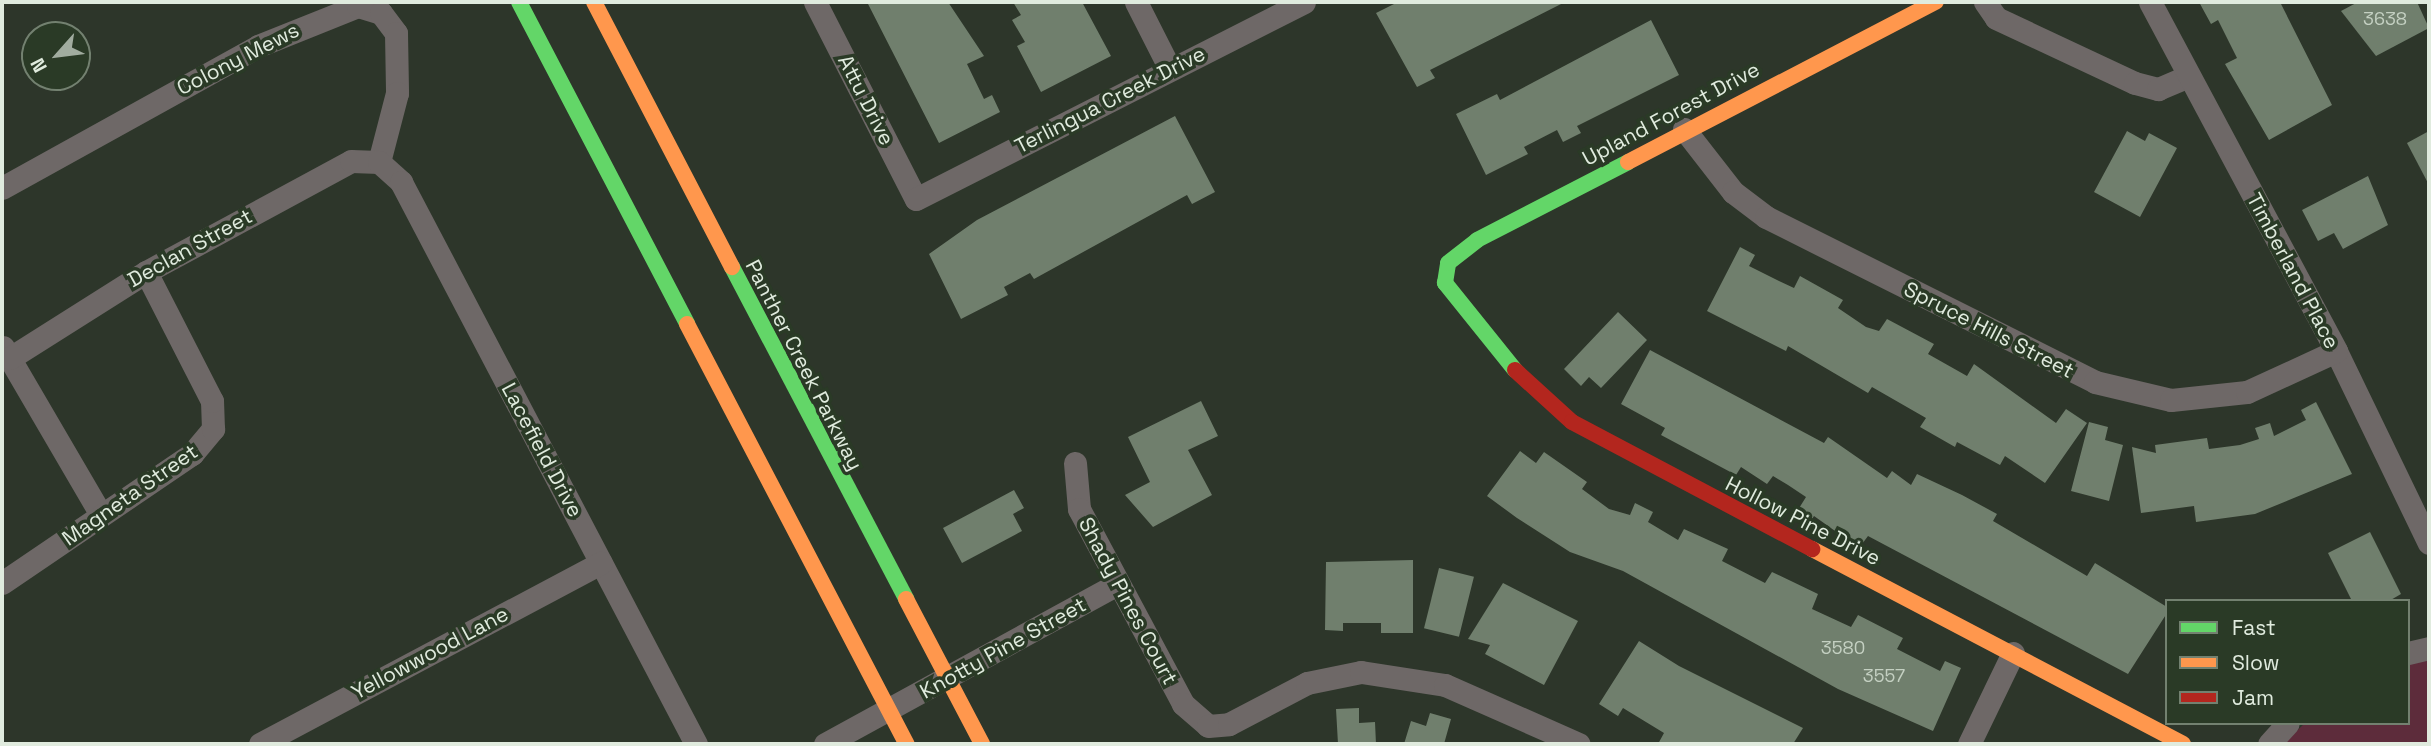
<!DOCTYPE html>
<style>
body{margin:0}
#map{position:relative;width:2431px;height:746px;overflow:hidden;background:#2d362a;font-family:"Space Grotesk",sans-serif}
div>[style]{position:absolute}
[style*='--x']{left:calc(var(--x)*1px);top:calc(var(--y)*1px);width:calc(var(--w)*1px);rotate:calc(var(--a)*1deg)}
.green>*{inset:0;background:#5d2c3b}
.building>*{inset:0;background:#707f6d;transform-origin:0 0}
.street>*{height:23px;margin:-11.5px;padding:0 11.5px;transform-origin:11.5px;border-radius:11.5px;background:#6e6867}
.fast>*{height:16px;margin:-8px;padding:0 8px;transform-origin:8px;border-radius:8px;background:#63d668}
.slow>*{height:16px;margin:-8px;padding:0 8px;transform-origin:8px;border-radius:8px;background:#ff974d}
.jam>*{height:16px;margin:-8px;padding:0 8px;transform-origin:8px;border-radius:8px;background:#b3261e}
span{translate:-50% -50%;white-space:nowrap;text-align:center;line-height:1.15;-webkit-text-stroke:7px #2a3a26;paint-order:stroke}
.number-label{font-size:18px;color:#c4d0c2}
.number-label span{-webkit-text-stroke-width:0}
.street-label{font-size:21px;color:#e0ebde}
.frame{position:absolute;inset:0;border:4px solid #e0ebde;pointer-events:none}
.legend{position:absolute;left:2165px;top:599px;width:245px;height:126px;box-sizing:border-box;background:#2a3a26;border:2px solid #738170;margin:0;padding:9px 12px;list-style:none;font-size:21px;color:#e0ebde}
.legend li{display:flex;align-items:center;gap:14px;height:35px}
.legend b{width:35px;border:2px solid #738170}
.north{position:absolute;left:21px;top:21px;width:70px;height:70px;box-sizing:border-box;background:#2a3a26;border:2px solid #738170;border-radius:50%;rotate:242deg;font-size:19px;font-weight:700;line-height:28px;text-align:center;color:#e0ebde}
.north::after{content:'';display:block;margin:auto;width:24px;height:32px;background:#a1ac9f;clip-path:polygon(50% 0,100% 100%,50% 72%,0 100%)}
</style>
<div id="map">
<div class="green">
<i style="clip-path:polygon(2429px 660px,2429px 744px,2283px 744px,2305px 723px,2408px 723px,2408px 664px)"></i>
</div>
<div class="building">
<i style="clip-path:polygon(867px 2px,948px 2px,984px 56px,967px 64px,984px 99px,992px 95px,1000px 112px,939px 143px)"></i>
<i style="clip-path:polygon(1013px 2px,1082px 2px,1111px 56px,1041px 92px,1017px 46px,1025px 42px,1012px 20px,1021px 15px)"></i>
<i style="clip-path:polygon(1398px 2px,1565px 2px,1430px 70px,1435px 78px,1417px 87px,1376px 13px)"></i>
<i style="clip-path:polygon(2199px 2px,2280px 2px,2332px 105px,2269px 140px,2225px 64px,2237px 58px,2218px 20px,2211px 24px)"></i>
<i style="clip-path:polygon(2358px 2px,2417px 2px,2429px 28px,2376px 56px,2341px 11px)"></i>
<i style="clip-path:polygon(1651px 20px,1679px 75px,1577px 126px,1581px 133px,1563px 142px,1557px 130px,1524px 147px,1528px 154px,1486px 175px,1456px 114px,1497px 94px,1500px 100px)"></i>
<i style="clip-path:polygon(1175px 116px,1215px 192px,1192px 204px,1187px 195px,1034px 279px,1030px 273px,1004px 287px,1008px 295px,961px 319px,929px 254px,977px 220px)"></i>
<i style="clip-path:polygon(2127px 131px,2145px 141px,2149px 133px,2177px 148px,2140px 217px,2094px 192px)"></i>
<i style="clip-path:polygon(2429px 131px,2429px 185px,2407px 143px)"></i>
<i style="clip-path:polygon(2368px 176px,2388px 225px,2343px 249px,2334px 233px,2318px 241px,2302px 210px)"></i>
<i style="clip-path:polygon(1740px 247px,1755px 255px,1749px 266px,1779px 281px,1794px 288px,1800px 276px,1843px 300px,1838px 308px,1866px 327px,1879px 331px,1887px 319px,1934px 344px,1928px 354px,1967px 376px,1974px 364px,2056px 423px,2066px 409px,2087px 423px,2045px 483px,2005px 456px,2000px 465px,1957px 442px,1955px 447px,1920px 427px,1926px 418px,1872px 387px,1868px 393px,1788px 346px,1786px 351px,1707px 311px)"></i>
<i style="clip-path:polygon(1618px 312px,1647px 340px,1601px 388px,1589px 377px,1581px 386px,1564px 369px)"></i>
<i style="clip-path:polygon(1650px 350px,1824px 443px,1828px 437px,1887px 478px,1892px 471px,1911px 485px,1917px 474px,1962px 495px,1997px 514px,1993px 521px,2087px 576px,2095px 563px,2167px 607px,2167px 613px,2128px 674px,1868px 536px,1859px 548px,1814px 516px,1810px 522px,1796px 513px,1806px 497px,1788px 485px,1773px 476px,1767px 484px,1741px 467px,1736px 475px,1661px 435px,1665px 428px,1621px 404px)"></i>
<i style="clip-path:polygon(1201px 401px,1218px 436px,1188px 450px,1212px 495px,1153px 527px,1125px 495px,1150px 482px,1128px 437px)"></i>
<i style="clip-path:polygon(2316px 402px,2352px 474px,2255px 514px,2196px 522px,2194px 506px,2141px 513px,2132px 447px,2156px 453px,2155px 445px,2207px 438px,2209px 449px,2240px 445px,2259px 439px,2255px 428px,2270px 423px,2274px 436px,2306px 420px,2301px 410px)"></i>
<i style="clip-path:polygon(2089px 422px,2108px 427px,2105px 440px,2123px 445px,2109px 501px,2071px 491px)"></i>
<i style="clip-path:polygon(1520px 451px,1536px 463px,1544px 452px,1587px 482px,1582px 489px,1609px 509px,1630px 515px,1635px 503px,1653px 512px,1648px 522px,1678px 540px,1684px 529px,1728px 549px,1722px 561px,1765px 583px,1772px 572px,1818px 594px,1812px 609px,1851px 627px,1858px 615px,1903px 638px,1897px 649px,1940px 671px,1945px 661px,1961px 668px,1933px 731px,1838px 689px,1623px 571px,1570px 552px,1517px 518px,1487px 496px)"></i>
<i style="clip-path:polygon(1014px 490px,1024px 508px,1013px 514px,1022px 531px,962px 563px,943px 528px)"></i>
<i style="clip-path:polygon(2370px 532px,2401px 594px,2389px 601px,2352px 601px,2328px 553px)"></i>
<i style="clip-path:polygon(1413px 560px,1413px 633px,1381px 633px,1381px 623px,1343px 623px,1343px 631px,1325px 630px,1326px 562px)"></i>
<i style="left:1439px;top:568px;width:36px;height:62px;rotate:14deg"></i>
<i style="clip-path:polygon(1503px 583px,1578px 621px,1544px 685px,1485px 654px,1490px 645px,1468px 639px)"></i>
<i style="clip-path:polygon(1639px 641px,1679px 666px,1803px 728px,1793px 744px,1658px 744px,1664px 733px,1623px 708px,1618px 716px,1599px 704px)"></i>
<i style="clip-path:polygon(1359px 708px,1359px 723px,1375px 722px,1376px 744px,1338px 744px,1336px 709px)"></i>
<i style="clip-path:polygon(1430px 713px,1451px 719px,1444px 744px,1404px 744px,1411px 721px,1426px 726px)"></i>
</div>
<div class="street">
<i style="--x:815;--y:2;--w:221;--a:62.9"></i>
<i style="--x:916;--y:199;--w:435;--a:-26.9"></i>
<i style="--x:1136;--y:2;--w:75;--a:63.1"></i>
<i style="--x:1985;--y:2;--w:19;--a:55"></i>
<i style="--x:1996;--y:18;--w:153;--a:25.1"></i>
<i style="--x:2135;--y:83;--w:24;--a:15"></i>
<i style="--x:2158;--y:89;--w:33;--a:-23"></i>
<i style="--x:2150;--y:2;--w:395;--a:61.9"></i>
<i style="--x:2336;--y:351;--w:213;--a:64.2"></i>
<i style="--x:1684;--y:129;--w:80;--a:52.1"></i>
<i style="--x:1733;--y:192;--w:41;--a:37.1"></i>
<i style="--x:1766;--y:217;--w:368;--a:26.6"></i>
<i style="--x:2095;--y:382;--w:78;--a:13.3"></i>
<i style="--x:2171;--y:400;--w:76;--a:-6"></i>
<i style="--x:2247;--y:392;--w:98;--a:-24.7"></i>
<i style="--x:2;--y:188;--w:293;--a:-29"></i>
<i style="--x:258;--y:46;--w:108;--a:-21.8"></i>
<i style="--x:358;--y:6;--w:24;--a:17"></i>
<i style="--x:381;--y:13;--w:25;--a:53"></i>
<i style="--x:396;--y:33;--w:60;--a:89"></i>
<i style="--x:397;--y:93;--w:71;--a:104.6"></i>
<i style="--x:3;--y:347;--w:194;--a:59.7"></i>
<i style="--x:10;--y:358;--w:161;--a:-32.3"></i>
<i style="--x:146;--y:272;--w:233;--a:-28.4"></i>
<i style="--x:351;--y:161;--w:28;--a:2"></i>
<i style="--x:379;--y:162;--w:30;--a:42"></i>
<i style="--x:401;--y:182;--w:635;--a:62.3"></i>
<i style="--x:1075;--y:463;--w:46;--a:85"></i>
<i style="--x:1079;--y:509;--w:221;--a:61.9"></i>
<i style="--x:1183;--y:704;--w:33;--a:41"></i>
<i style="--x:1208;--y:726;--w:21;--a:-5"></i>
<i style="--x:1229;--y:724;--w:88;--a:-27.7"></i>
<i style="--x:1307;--y:683;--w:55;--a:-11.5"></i>
<i style="--x:1361;--y:672;--w:85;--a:8.8"></i>
<i style="--x:1445;--y:685;--w:146;--a:23.8"></i>
<i style="--x:2;--y:583;--w:230;--a:-34.2"></i>
<i style="--x:192;--y:454;--w:33;--a:-50"></i>
<i style="--x:213;--y:429;--w:28;--a:-92"></i>
<i style="--x:212;--y:401;--w:145;--a:-117.1"></i>
<i style="--x:2408;--y:653;--w:22;--a:-13"></i>
<i style="--x:260;--y:744;--w:386;--a:-28"></i>
<i style="--x:825;--y:744;--w:333;--a:-28.7"></i>
<i style="--x:1969;--y:744;--w:101;--a:-64.2"></i>
<i style="--x:2269;--y:744;--w:28;--a:-48"></i>
</div>
<div class="fast">
<i style="--x:519;--y:2;--w:363;--a:62.4"></i>
<i style="--x:732;--y:267;--w:375;--a:62.3"></i>
<i style="--x:1515;--y:370;--w:112;--a:-128.8"></i>
<i style="--x:1445;--y:283;--w:20;--a:-81"></i>
<i style="--x:1448;--y:263;--w:37;--a:-38"></i>
<i style="--x:1477;--y:240;--w:170;--a:-27.3"></i>
</div>
<div class="slow">
<i style="--x:594;--y:2;--w:299;--a:62.5"></i>
<i style="--x:1628;--y:162;--w:347;--a:-27.5"></i>
<i style="--x:687;--y:324;--w:474;--a:62.4"></i>
<i style="--x:1812;--y:549;--w:419;--a:27.7"></i>
<i style="--x:906;--y:599;--w:164;--a:62.3"></i>
</div>
<div class="jam">
<i style="--x:1515;--y:370;--w:77;--a:42.4"></i>
<i style="--x:1572;--y:422;--w:272;--a:27.9"></i>
</div>
<div class="number-label">
<span style="left:2385px;top:19px">3638</span>
<span style="left:1843px;top:648px">3580</span>
<span style="left:1884px;top:676px">3557</span>
</div>
<div class="street-label">
<span style="left:238px;top:59px;rotate:-27deg">Colony Mews</span>
<span style="left:866px;top:100px;rotate:63deg">Attu Drive</span>
<span style="left:1110px;top:100px;rotate:-27deg">Terlingua Creek Drive</span>
<span style="left:1671px;top:114px;rotate:-28deg">Upland Forest Drive</span>
<span style="left:190px;top:248px;rotate:-29deg">Declan Street</span>
<span style="left:2293px;top:271px;rotate:62deg">Timberland Place</span>
<span style="left:1989px;top:330px;rotate:27deg">Spruce Hills Street</span>
<span style="left:804px;top:365px;rotate:63deg">Panther Creek Parkway</span>
<span style="left:542px;top:450px;rotate:62deg">Lacefield Drive</span>
<span style="left:130px;top:495px;rotate:-35deg">Magneta Street</span>
<span style="left:1803px;top:521px;rotate:27deg">Hollow Pine Drive</span>
<span style="left:1128px;top:601px;rotate:62deg">Shady Pines Court</span>
<span style="left:1003px;top:648px;rotate:-29deg">Knotty Pine Street</span>
<span style="left:430px;top:653px;rotate:-28deg">Yellowwood Lane</span>
</div>
<div class="frame"></div>
<ul class="legend">
<li><b style="height:9px;background:#63d668"></b>Fast</li>
<li><b style="height:9px;background:#ff974d"></b>Slow</li>
<li><b style="height:9px;background:#b3261e"></b>Jam</li>
</ul>
<div class="north">N</div>
</div>
